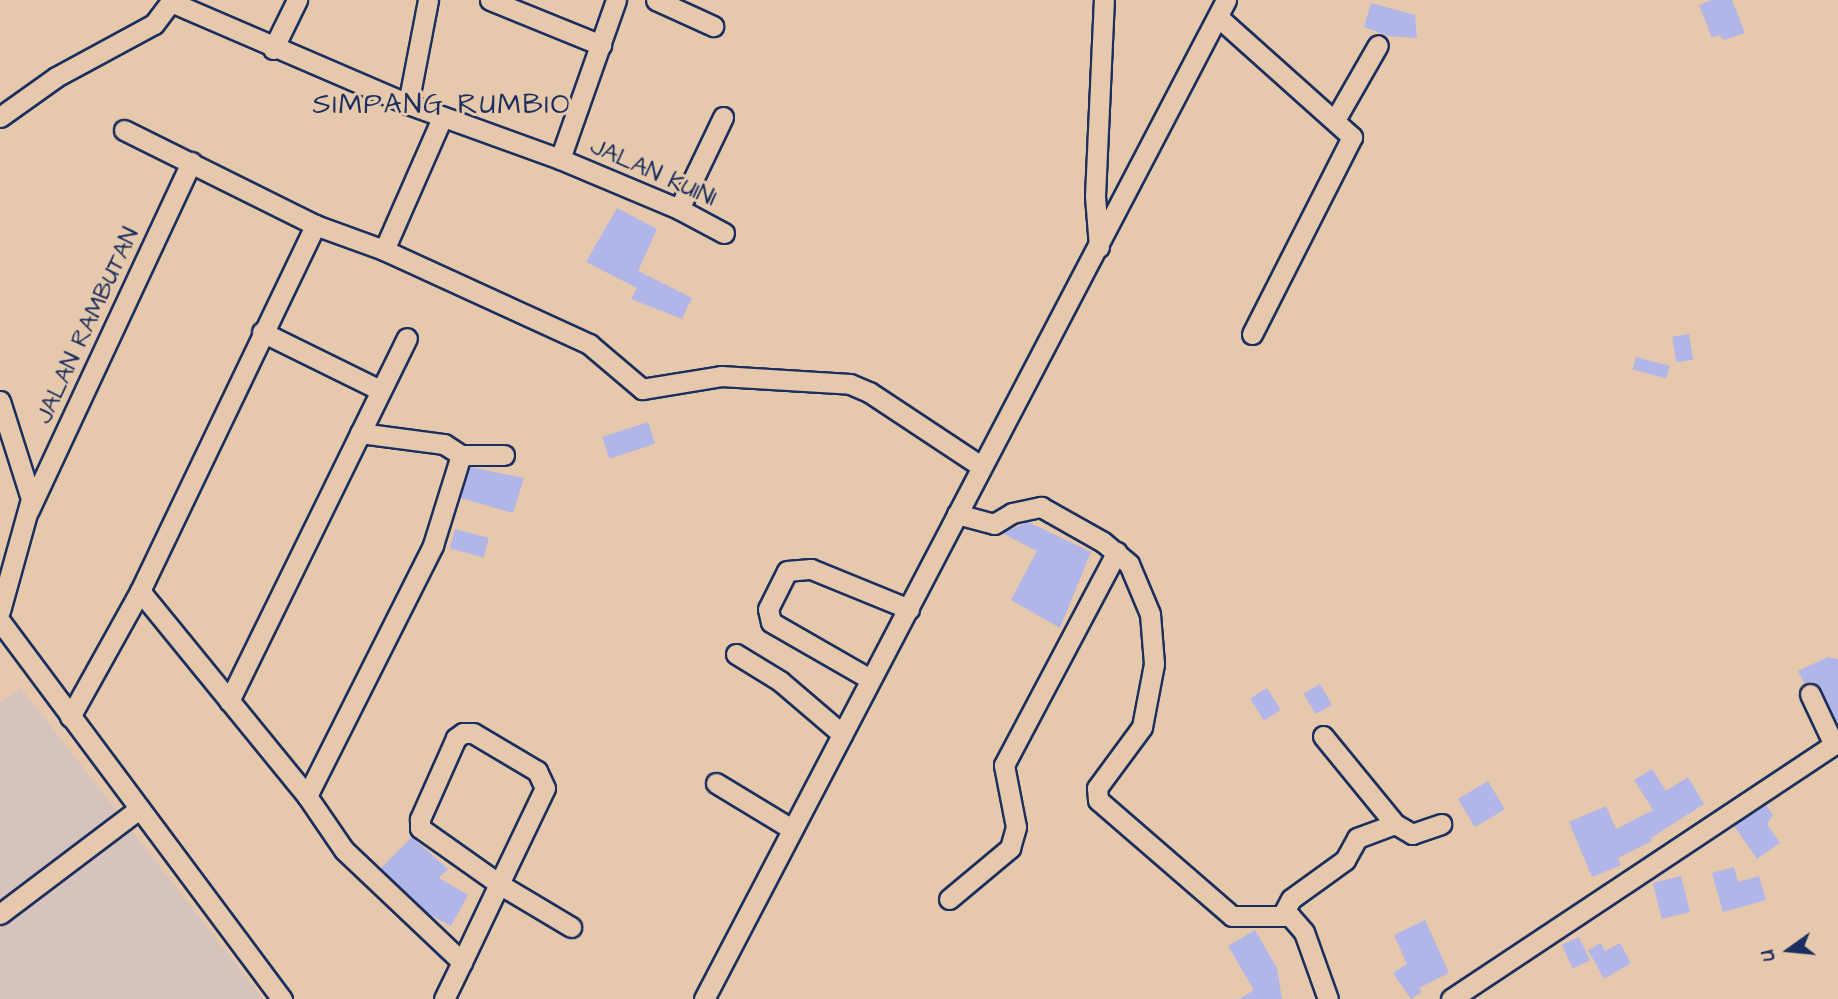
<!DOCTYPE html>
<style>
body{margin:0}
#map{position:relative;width:1838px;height:999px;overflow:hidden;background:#e6c9ad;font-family:"Architects Daughter",sans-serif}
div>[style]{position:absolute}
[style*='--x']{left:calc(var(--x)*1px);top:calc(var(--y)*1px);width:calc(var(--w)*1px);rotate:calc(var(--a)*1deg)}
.built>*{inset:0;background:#d6c3be}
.building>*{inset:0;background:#b1b5e7;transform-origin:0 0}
.roads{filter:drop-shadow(2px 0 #1b2f5e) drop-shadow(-2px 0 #1b2f5e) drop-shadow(0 2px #1b2f5e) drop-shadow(0 -2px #1b2f5e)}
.minor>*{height:19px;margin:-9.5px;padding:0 9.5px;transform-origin:9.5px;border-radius:9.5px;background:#e6c9ad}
span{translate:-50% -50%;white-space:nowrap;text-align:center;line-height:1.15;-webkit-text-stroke:6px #e6c9ad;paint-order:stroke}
.street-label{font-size:24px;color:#1b2f5e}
.quarter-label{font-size:28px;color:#1b2f5e;letter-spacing:2px}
.north{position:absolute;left:1754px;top:915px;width:70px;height:70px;-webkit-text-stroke:5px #e6c9ad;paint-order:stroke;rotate:255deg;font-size:19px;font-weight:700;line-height:28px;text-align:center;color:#1b2f5e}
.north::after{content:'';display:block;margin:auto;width:24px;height:32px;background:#1b2f5e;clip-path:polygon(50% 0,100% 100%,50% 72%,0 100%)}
</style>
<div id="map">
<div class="built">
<i style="clip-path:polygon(21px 688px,263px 999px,0 999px,0 702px)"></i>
</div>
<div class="building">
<i style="clip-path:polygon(1712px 0,1732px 0,1745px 33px,1724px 40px,1719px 35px,1712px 38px,1699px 5px)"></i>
<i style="clip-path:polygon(1371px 3px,1415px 15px,1417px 38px,1388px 36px,1364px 27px)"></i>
<i style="clip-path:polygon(617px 208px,657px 229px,638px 271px,692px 298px,682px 319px,631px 299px,637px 288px,586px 262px)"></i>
<i style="left:1689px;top:334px;width:26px;height:17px;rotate:81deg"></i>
<i style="left:1636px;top:357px;width:35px;height:13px;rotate:15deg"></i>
<i style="left:648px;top:422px;width:23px;height:48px;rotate:72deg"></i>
<i style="clip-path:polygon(470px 467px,524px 478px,513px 513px,460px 498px)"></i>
<i style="clip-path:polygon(1028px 522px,1091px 552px,1060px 628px,1011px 600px,1037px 551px,1002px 533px)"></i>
<i style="left:455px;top:529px;width:35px;height:20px;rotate:15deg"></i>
<i style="clip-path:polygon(1828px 657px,1838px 659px,1838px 725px,1821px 688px,1812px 682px,1804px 683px,1798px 671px)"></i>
<i style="left:1320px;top:684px;width:24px;height:19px;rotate:60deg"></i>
<i style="left:1267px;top:688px;width:26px;height:20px;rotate:58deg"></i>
<i style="clip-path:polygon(1652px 769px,1666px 791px,1688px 777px,1704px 804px,1651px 838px,1652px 841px,1618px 858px,1621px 865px,1592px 877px,1569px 822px,1606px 806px,1616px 829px,1653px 810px,1634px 780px)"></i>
<i style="left:1488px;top:781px;width:33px;height:35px;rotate:59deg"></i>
<i style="clip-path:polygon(1766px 805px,1773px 815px,1767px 824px,1780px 843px,1757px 859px,1734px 826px)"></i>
<i style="clip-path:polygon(412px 837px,448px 869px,439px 878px,468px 895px,451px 926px,430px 915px,381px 868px)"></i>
<i style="clip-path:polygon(1734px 867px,1738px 882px,1759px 876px,1766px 900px,1723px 912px,1712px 873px)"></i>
<i style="left:1681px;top:876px;width:37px;height:29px;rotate:76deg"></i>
<i style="clip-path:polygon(1425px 920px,1449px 973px,1419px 988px,1422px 992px,1411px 999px,1393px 973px,1407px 964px,1394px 935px)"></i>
<i style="clip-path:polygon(1255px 930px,1277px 968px,1282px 999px,1239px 999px,1254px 990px,1228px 946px)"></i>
<i style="left:1579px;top:937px;width:26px;height:19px;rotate:65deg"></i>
<i style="clip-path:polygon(1601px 943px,1605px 951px,1620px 943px,1631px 963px,1604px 979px,1588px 950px)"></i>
</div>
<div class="roads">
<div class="minor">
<i style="--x:490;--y:0;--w:120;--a:22.1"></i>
<i style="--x:656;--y:0;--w:63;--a:24.5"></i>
<i style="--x:171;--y:2;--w:258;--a:23.3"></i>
<i style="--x:408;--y:104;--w:162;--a:19.9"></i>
<i style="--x:560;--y:159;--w:129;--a:22.8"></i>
<i style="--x:679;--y:209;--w:51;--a:28.1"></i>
<i style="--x:1218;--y:17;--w:180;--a:41.8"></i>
<i style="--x:1352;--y:137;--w:221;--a:116.9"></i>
<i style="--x:273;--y:49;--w:55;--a:-63.9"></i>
<i style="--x:408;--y:104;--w:106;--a:-79.1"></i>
<i style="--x:0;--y:117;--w:69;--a:-35.5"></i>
<i style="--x:56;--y:77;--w:111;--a:-28.4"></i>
<i style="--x:154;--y:24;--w:30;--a:-53"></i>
<i style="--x:1335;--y:120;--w:86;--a:-60.2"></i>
<i style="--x:124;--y:130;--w:213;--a:26.4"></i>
<i style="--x:315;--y:225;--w:73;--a:19.9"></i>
<i style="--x:384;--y:250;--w:226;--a:24.6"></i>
<i style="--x:589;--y:344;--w:70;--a:40.3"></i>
<i style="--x:642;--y:389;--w:80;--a:-9.3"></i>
<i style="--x:721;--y:376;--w:129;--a:3.5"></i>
<i style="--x:850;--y:384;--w:21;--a:23"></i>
<i style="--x:869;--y:392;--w:134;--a:33.5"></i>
<i style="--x:560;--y:159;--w:169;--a:-70.6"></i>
<i style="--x:679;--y:209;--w:102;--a:-64.4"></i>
<i style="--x:1099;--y:247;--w:51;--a:-94.5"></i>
<i style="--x:1095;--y:196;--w:196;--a:-87.4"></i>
<i style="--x:384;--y:250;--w:144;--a:-66.3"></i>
<i style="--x:262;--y:332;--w:131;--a:26.2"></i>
<i style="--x:0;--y:401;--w:103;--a:72.4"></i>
<i style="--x:31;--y:499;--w:116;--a:105.5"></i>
<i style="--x:360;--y:433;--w:85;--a:7.5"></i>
<i style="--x:444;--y:444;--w:20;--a:33"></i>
<i style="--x:461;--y:455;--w:43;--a:0"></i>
<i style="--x:29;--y:510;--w:384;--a:-65"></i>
<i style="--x:957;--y:514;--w:38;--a:15"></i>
<i style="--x:994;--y:524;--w:21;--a:-31"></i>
<i style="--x:1012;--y:513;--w:30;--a:-12"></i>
<i style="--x:1041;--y:507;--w:71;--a:29.4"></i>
<i style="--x:1103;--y:542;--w:34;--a:40"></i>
<i style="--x:1129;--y:564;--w:54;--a:67.2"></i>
<i style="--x:1150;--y:614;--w:50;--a:85.4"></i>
<i style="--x:1154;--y:664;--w:64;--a:100.8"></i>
<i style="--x:1142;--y:727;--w:76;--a:126.4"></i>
<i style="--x:1097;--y:788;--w:12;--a:85"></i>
<i style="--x:1098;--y:800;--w:177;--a:40.9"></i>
<i style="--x:1232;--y:916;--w:58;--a:0"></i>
<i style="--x:1290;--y:916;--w:21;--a:49"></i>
<i style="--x:1304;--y:932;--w:71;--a:70.3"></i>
<i style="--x:140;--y:591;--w:264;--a:50.8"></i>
<i style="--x:307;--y:796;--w:65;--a:55.6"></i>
<i style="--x:344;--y:850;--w:163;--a:43.5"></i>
<i style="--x:0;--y:621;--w:472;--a:53.3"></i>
<i style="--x:736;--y:654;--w:52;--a:31.5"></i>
<i style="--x:780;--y:681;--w:82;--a:40.5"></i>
<i style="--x:870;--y:679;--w:114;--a:-150.1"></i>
<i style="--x:771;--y:622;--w:13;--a:-103"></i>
<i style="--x:768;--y:609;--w:42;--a:-63.4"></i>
<i style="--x:787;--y:571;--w:24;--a:-5"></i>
<i style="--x:811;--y:569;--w:106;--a:22.2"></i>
<i style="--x:1810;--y:694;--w:56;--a:64.8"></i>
<i style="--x:229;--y:701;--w:404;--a:-63.9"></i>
<i style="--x:70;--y:717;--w:144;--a:-60.9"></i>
<i style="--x:140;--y:591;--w:406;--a:-64.4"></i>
<i style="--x:1323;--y:736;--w:114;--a:50.7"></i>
<i style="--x:716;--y:783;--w:89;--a:31.2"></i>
<i style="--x:307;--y:796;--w:281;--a:-63.3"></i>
<i style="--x:433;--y:545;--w:94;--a:-72.7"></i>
<i style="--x:949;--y:899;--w:80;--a:-39.9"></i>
<i style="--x:1010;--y:848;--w:22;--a:-74"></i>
<i style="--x:1016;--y:827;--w:63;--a:-101"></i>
<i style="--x:1004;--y:765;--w:241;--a:-62.1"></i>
<i style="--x:0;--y:914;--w:174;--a:-37.1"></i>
<i style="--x:1283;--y:914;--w:17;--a:-62"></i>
<i style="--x:1291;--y:899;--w:67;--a:-35.8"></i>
<i style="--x:1345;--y:860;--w:25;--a:-61"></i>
<i style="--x:1357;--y:838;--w:40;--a:-20.2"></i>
<i style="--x:1395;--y:824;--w:20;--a:30"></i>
<i style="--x:1412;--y:834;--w:31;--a:-19"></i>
<i style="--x:444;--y:999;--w:41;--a:-64.1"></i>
<i style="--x:462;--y:962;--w:86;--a:-64.6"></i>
<i style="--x:499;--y:884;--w:106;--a:-64.4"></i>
<i style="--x:545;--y:788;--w:19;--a:-115"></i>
<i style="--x:537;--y:771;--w:74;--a:-149.3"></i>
<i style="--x:473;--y:733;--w:10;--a:180"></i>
<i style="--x:463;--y:733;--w:9;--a:144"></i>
<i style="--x:456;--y:738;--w:89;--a:114"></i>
<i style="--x:420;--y:819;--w:9;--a:90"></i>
<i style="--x:420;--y:828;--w:97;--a:35.3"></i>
<i style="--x:499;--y:884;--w:84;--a:30.8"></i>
<i style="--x:704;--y:999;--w:1127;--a:-62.41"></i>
<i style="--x:1451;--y:999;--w:465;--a:-33.6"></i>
</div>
</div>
<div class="street-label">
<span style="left:653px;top:173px;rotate:24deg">JALAN KUINI</span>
<span style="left:88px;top:326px;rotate:-65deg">JALAN RAMBUTAN</span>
</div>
<div class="quarter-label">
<span style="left:442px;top:105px">SIMPANG RUMBIO</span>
</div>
<div class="north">U</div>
</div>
